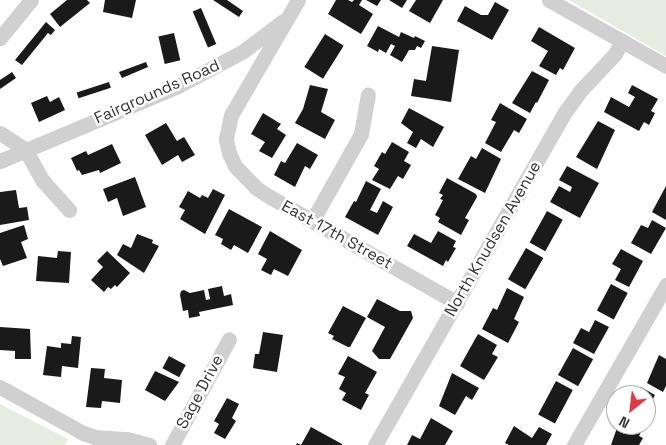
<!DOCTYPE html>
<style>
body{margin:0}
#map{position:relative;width:666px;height:445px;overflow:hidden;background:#fff;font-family:"Space Grotesk",sans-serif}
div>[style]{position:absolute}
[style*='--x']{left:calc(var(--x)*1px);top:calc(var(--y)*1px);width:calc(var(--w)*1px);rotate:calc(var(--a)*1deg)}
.green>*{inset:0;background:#e6ecdf}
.building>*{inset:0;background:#1a1a1a;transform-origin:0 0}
.minor>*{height:15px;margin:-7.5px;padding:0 7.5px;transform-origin:7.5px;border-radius:7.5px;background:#d0d0d0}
span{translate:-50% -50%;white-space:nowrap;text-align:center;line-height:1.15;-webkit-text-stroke:5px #fff;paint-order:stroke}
.street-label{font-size:16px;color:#333}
.north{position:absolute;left:606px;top:385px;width:50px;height:50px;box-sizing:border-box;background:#fff;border:1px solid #adadad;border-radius:50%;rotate:209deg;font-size:14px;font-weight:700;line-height:20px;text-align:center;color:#333}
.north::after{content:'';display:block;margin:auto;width:18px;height:22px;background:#e63946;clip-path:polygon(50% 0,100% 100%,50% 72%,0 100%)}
</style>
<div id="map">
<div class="green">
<i style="clip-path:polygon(569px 0,666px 0,666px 56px)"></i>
<i style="clip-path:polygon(0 404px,68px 439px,65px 445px,0 445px)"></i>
</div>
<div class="building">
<i style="clip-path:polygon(67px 0,87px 0,90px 3px,60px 27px,50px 14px)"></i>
<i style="clip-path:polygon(105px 0,136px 0,132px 18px,103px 12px)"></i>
<i style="clip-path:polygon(213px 0,227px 0,243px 11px,239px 17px)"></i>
<i style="clip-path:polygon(336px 0,348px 0,352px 2px,354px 0,362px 0,359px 5px,373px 14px,361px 34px,328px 14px)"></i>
<i style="clip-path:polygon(366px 0,381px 0,377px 6px)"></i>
<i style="clip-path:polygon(389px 0,407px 0,402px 8px)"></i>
<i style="clip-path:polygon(416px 0,443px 0,430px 23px,409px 11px)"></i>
<i style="clip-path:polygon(495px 2px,509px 10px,492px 40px,457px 21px,465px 6px,481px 15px,488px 15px)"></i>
<i style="left:201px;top:8px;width:39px;height:9px;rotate:67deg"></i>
<i style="clip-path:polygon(46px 22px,55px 30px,51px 35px,48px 33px,22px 65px,15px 60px)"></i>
<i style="clip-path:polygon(378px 26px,399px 37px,401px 32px,414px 38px,415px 36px,425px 41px,421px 48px,417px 46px,415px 50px,409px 50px,402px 62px,390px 55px,395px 46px,391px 44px,386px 53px,379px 49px,378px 52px,367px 46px)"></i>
<i style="clip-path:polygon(539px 27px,575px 48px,563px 70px,560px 68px,556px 75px,539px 66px,548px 51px,531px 41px)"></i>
<i style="left:174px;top:33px;width:28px;height:16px;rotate:77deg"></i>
<i style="left:325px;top:34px;width:22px;height:39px;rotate:32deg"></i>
<i style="clip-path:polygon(432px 46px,459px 50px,451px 102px,411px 96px,414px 79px,426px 81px)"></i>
<i style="clip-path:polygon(146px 62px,148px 67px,122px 78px,119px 72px)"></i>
<i style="clip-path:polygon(532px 71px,549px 80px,537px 103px,536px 102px,530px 113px,512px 103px)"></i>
<i style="clip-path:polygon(12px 72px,16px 78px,0 89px,0 80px)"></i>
<i style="left:109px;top:82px;width:6px;height:34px;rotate:72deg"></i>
<i style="clip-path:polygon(310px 85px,328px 89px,321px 112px,335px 120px,325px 139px,295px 123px,303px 109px)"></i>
<i style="clip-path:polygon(632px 85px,658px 99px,651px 111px,655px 113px,649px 125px,644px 122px,639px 131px,604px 112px,611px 97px,629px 107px,635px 97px,628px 93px)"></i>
<i style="clip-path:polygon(47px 96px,50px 102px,59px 97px,65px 110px,39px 122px,31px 103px)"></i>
<i style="clip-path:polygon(500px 103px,527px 119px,519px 133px,514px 130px,501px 152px,485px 143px,496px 122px,491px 120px)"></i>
<i style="clip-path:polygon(409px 108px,444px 127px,433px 147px,421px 139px,416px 148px,407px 143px,413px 132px,401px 123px)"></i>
<i style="clip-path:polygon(263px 113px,281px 124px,277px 129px,286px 135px,272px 158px,259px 151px,265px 142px,251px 134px)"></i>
<i style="clip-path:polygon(598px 121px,615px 130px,597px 169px,576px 157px)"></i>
<i style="clip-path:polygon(166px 123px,177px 141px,184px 137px,195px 155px,182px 162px,178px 155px,162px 165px,145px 135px)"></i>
<i style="clip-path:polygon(392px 142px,409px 152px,404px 161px,411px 165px,403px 179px,398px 176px,390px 189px,372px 180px,379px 169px,374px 166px,382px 152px,385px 154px)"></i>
<i style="clip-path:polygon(297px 143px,318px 155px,310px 169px,305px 166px,295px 187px,274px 175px,281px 161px,285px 163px)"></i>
<i style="clip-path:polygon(112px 144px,121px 163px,100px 173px,99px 170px,82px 175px,79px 170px,77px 171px,71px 158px,86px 151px,88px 155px)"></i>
<i style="clip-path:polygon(482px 148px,501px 159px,485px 193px,458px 179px,471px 156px,476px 159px)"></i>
<i style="clip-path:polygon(567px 166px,599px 183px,580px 218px,550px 202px,559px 186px,570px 192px,572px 187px,559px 180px)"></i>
<i style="clip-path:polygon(135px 177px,146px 207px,123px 216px,117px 198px,108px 202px,103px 189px)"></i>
<i style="clip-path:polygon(447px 178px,476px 194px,477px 197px,465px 218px,469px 220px,461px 235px,438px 222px,440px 218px,435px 215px,443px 200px,440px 199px,443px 195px,439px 193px)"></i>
<i style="clip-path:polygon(366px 181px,381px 189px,370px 210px,377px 213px,383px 201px,393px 207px,378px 235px,345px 217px,354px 201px,356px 202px)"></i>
<i style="clip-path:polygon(666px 186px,666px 220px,652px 212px)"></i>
<i style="clip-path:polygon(213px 189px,225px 195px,205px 234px,180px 219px,185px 210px,179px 207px,188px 191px,200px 198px,202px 195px,208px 198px)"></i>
<i style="clip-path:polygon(16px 190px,19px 208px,27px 207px,29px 220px,0 225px,0 192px)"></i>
<i style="clip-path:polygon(229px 209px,262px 227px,248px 253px,234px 245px,231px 250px,221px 244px,223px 239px,215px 235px)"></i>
<i style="left:547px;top:211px;width:18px;height:36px;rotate:29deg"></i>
<i style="clip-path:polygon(652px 220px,666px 228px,651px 254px,631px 243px,641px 225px,648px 228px)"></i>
<i style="clip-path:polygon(24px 225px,28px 239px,21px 242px,27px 258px,3px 266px,0 259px,0 233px)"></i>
<i style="clip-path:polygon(270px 231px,302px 250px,288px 276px,274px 269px,271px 275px,261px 270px,267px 259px,258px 254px)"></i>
<i style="clip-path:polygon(438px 231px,456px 241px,453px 247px,456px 248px,448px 262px,446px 260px,443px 266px,407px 246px,414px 234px,431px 243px)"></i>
<i style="clip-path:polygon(137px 234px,153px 240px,152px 243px,159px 246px,144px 273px,117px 255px,123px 244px,131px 248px)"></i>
<i style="left:526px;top:248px;width:20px;height:36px;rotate:30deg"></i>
<i style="clip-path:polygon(621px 249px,643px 261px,629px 287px,615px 280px,621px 269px,612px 264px)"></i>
<i style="clip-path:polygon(58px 251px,71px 252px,69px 283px,36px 281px,38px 256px,57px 258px)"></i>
<i style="clip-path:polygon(107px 251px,130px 273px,117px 287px,115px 285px,111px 289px,108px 287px,104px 292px,91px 280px,103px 267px,97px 261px)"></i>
<i style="left:611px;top:284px;width:19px;height:30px;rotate:28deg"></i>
<i style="clip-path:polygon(222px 286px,224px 296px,231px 294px,233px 305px,199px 312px,200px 316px,189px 318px,188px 310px,183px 311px,180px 295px,181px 291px,184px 290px,190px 293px,204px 290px,206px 300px,210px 299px,208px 289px)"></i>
<i style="clip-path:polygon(507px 288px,524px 297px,514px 319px,519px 322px,508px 343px,482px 329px,493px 308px,497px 310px)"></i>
<i style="clip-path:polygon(377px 299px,400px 311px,411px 311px,413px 318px,390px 359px,379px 359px,372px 351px,385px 327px,367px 317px)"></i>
<i style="clip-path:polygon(343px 306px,366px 318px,350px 347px,348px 347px,332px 339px,334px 336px,328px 333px)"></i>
<i style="clip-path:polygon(595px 320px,609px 327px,594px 354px,573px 343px,581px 328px,589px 332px)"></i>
<i style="clip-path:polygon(0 327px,30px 329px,31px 359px,15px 359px,15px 351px,0 350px)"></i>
<i style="clip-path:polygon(263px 332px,283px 335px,277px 372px,253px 368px,255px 354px,259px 354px)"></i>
<i style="clip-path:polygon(478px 334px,497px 345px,492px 354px,498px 357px,484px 380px,460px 366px)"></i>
<i style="clip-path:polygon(72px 336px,81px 337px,78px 368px,62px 366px,61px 377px,43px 375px,47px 346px,61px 348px,61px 343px,71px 344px)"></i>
<i style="left:573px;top:348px;width:23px;height:31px;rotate:29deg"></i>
<i style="clip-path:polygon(659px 355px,666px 359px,666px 386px,663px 392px,647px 383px)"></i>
<i style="left:169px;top:356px;width:19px;height:14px;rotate:28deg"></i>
<i style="clip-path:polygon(348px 356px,377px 372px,365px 393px,369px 395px,361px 410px,342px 400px,346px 393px,339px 389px,345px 377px,338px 374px)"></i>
<i style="clip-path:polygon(91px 368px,105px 369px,104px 378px,122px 380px,120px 403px,102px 401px,101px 408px,86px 407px)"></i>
<i style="clip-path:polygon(155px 371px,179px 382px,165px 401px,145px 390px)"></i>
<i style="clip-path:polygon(452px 373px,479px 388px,472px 400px,466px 396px,455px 415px,439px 406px)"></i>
<i style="left:556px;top:381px;width:19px;height:38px;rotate:28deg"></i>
<i style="clip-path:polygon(641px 387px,655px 395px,647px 410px,654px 413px,646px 428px,640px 425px,646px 425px,646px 395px,636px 395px)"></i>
<i style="clip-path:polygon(227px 398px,239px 404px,232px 418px,236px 421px,225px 439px,214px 433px,219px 424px,214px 421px)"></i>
<i style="clip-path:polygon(431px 418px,453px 431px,445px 445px,407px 445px,412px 435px,420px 439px)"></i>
<i style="clip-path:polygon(618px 425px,632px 425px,642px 430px,639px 436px,643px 438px,639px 445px,611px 445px)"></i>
<i style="clip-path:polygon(514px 426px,532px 438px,539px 427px,552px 434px,546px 445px,509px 445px,505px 443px)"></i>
<i style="clip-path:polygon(311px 427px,342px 444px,342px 445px,296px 445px,297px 443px,301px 445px)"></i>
</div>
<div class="minor">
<i style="--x:298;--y:0;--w:133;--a:120.2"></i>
<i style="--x:231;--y:115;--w:25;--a:102"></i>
<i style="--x:226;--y:139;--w:14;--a:78"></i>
<i style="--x:229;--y:153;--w:14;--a:65"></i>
<i style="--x:235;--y:166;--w:30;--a:46"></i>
<i style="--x:256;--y:188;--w:17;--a:33"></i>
<i style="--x:270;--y:197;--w:215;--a:29.5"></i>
<i style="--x:549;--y:0;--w:134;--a:29.4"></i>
<i style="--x:0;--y:38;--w:49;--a:-50.8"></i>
<i style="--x:0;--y:133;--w:30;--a:33"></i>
<i style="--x:25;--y:149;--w:37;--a:61"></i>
<i style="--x:43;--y:181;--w:39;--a:48"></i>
<i style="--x:0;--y:161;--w:193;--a:-22.8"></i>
<i style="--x:178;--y:86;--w:72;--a:-28"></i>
<i style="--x:242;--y:52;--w:51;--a:-37.1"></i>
<i style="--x:312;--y:221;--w:100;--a:-60.6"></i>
<i style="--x:361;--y:134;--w:40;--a:-80"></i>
<i style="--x:0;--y:387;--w:95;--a:29"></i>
<i style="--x:83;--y:433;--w:13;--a:18"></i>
<i style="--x:95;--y:437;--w:32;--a:4"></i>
<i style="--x:127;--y:439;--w:23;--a:15"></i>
<i style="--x:172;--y:445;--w:120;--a:-61.7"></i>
<i style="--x:375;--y:445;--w:383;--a:-60.3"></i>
<i style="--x:565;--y:112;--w:26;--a:-54"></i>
<i style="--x:580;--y:91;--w:51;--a:-46.6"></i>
<i style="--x:615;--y:54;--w:15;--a:-62"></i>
<i style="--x:574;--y:445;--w:185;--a:-60.1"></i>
</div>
<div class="street-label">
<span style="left:157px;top:92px;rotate:-24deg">Fairgrounds Road</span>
<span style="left:337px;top:235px;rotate:29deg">East 17th Street</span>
<span style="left:493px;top:239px;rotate:-60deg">North Knudsen Avenue</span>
<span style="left:200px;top:392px;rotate:-62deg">Sage Drive</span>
</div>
<div class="north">N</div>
</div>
